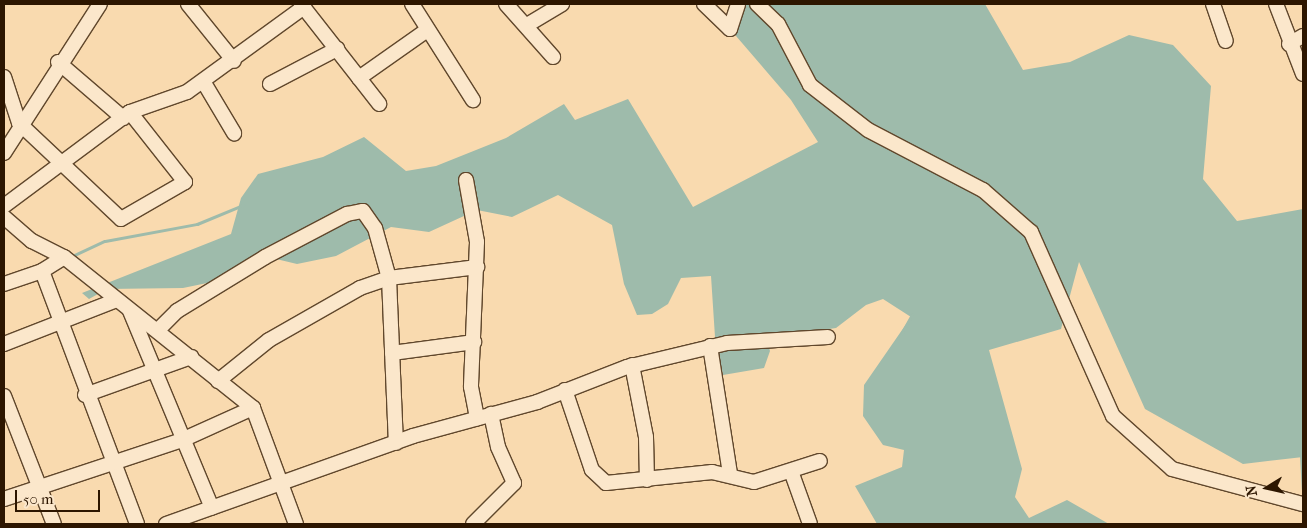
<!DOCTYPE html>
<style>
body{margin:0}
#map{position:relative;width:1307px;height:528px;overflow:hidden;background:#f9daaf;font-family:"IM FELL French Canon",serif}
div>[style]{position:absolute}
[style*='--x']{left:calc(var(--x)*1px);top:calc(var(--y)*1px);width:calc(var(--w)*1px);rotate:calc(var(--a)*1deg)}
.water>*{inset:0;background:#9ebbab}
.stream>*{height:3px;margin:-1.5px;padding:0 1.5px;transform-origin:1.5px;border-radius:1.5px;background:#9ebbab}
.roads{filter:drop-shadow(1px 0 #60472c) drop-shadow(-1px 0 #60472c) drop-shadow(0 1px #60472c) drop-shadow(0 -1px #60472c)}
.minor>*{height:14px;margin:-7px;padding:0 7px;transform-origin:7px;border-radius:7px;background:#fbe7cb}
span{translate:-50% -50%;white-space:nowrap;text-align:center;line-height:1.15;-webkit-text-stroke:4px #fbe7cb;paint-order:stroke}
.frame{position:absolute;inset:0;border:5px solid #2d1600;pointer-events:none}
.north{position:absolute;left:1242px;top:463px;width:50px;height:50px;-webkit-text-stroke:4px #fbe7cb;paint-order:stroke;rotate:260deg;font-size:14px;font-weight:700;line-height:20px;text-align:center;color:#2d1600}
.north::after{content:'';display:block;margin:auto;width:18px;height:22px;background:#2d1600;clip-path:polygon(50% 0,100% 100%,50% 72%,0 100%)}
.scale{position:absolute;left:15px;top:490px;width:85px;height:22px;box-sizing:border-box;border:2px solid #2d1600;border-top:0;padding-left:6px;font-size:15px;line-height:18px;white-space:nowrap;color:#2d1600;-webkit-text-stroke:4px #fbe7cb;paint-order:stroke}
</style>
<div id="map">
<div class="water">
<i style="clip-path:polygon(729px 4px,985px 4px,1023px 70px,1070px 62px,1129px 35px,1173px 45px,1211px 86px,1203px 179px,1237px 221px,1303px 209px,1303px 457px,1243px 464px,1145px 409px,1079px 262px,1061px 329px,989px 350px,1022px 469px,1015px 497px,1029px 518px,1067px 500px,1109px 524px,877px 524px,855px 486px,902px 467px,904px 450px,883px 445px,863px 416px,864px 385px,911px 317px,883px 299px,866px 305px,836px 328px,766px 338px,770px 351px,764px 368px,723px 375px,715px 337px,711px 276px,681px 278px,668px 304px,652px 314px,637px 315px,624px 284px,612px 225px,558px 195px,512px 217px,477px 210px,429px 232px,391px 227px,336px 256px,297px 264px,272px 258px,212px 282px,183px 288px,107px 289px,89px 299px,82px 293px,231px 234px,241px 198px,258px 174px,323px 157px,364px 137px,406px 171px,436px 166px,506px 138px,564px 104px,575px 120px,628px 99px,693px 207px,818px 142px,791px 100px,730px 29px)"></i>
</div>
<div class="stream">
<i style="--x:70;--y:257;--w:38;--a:-25"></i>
<i style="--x:105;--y:241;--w:94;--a:-10.5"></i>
<i style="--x:197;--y:224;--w:50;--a:-22.4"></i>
<i style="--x:900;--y:336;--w:25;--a:-61"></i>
<i style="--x:1301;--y:455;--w:34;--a:87"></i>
</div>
<div class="roads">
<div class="minor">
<i style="--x:188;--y:4;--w:73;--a:51.1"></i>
<i style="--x:301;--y:4;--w:94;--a:51.9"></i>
<i style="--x:359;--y:78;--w:83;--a:-35.2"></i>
<i style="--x:412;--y:4;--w:114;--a:57.6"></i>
<i style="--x:506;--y:4;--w:71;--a:48.4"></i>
<i style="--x:704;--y:4;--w:36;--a:44"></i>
<i style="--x:730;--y:29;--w:26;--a:-72"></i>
<i style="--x:757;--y:4;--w:29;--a:44"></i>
<i style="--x:778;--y:24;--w:69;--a:62.3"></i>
<i style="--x:810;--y:85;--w:73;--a:37.8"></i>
<i style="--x:868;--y:130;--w:130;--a:27.6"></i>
<i style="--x:983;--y:190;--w:64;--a:41.2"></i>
<i style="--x:1031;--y:232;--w:201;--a:66"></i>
<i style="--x:1113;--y:416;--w:79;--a:41.9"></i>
<i style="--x:1172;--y:469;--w:136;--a:15"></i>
<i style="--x:1213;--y:4;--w:39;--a:71"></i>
<i style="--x:1276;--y:4;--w:75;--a:68.9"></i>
<i style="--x:527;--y:25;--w:41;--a:-31"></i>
<i style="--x:1289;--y:44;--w:16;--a:-30"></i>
<i style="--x:58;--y:62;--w:86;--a:40.7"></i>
<i style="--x:4;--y:77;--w:48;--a:71.9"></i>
<i style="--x:19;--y:123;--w:140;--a:43.3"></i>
<i style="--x:121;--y:219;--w:74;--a:-30"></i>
<i style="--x:185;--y:182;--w:89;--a:-128.2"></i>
<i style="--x:359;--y:78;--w:33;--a:52"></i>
<i style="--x:203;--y:81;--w:61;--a:59.2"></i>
<i style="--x:270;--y:84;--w:76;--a:-27.6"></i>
<i style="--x:4;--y:153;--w:177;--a:-57.2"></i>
<i style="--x:466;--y:180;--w:63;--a:79.9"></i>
<i style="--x:477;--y:242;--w:145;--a:92.4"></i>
<i style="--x:471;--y:387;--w:32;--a:79"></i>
<i style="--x:4;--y:206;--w:157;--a:-36.7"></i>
<i style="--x:130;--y:112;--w:60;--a:-19.3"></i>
<i style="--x:187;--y:92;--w:145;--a:-36"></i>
<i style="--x:4;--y:217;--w:37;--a:41"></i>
<i style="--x:32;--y:241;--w:36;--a:27"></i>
<i style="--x:42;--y:271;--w:270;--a:69.4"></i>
<i style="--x:4;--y:284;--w:40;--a:-18.9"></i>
<i style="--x:42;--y:271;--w:26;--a:-32"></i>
<i style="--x:64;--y:257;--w:242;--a:38.6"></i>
<i style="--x:253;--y:408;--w:124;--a:69.7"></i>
<i style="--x:130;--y:311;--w:213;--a:67.4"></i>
<i style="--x:158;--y:330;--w:27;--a:-45"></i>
<i style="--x:177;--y:311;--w:103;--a:-31.5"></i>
<i style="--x:265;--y:257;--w:93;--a:-27.7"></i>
<i style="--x:347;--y:214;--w:16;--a:-11"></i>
<i style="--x:363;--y:211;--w:21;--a:55"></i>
<i style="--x:375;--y:228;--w:52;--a:74.4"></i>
<i style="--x:389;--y:278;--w:165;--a:87.6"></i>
<i style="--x:4;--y:344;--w:121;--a:-21.3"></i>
<i style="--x:710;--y:346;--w:130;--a:81.1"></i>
<i style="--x:392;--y:353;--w:83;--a:-7.6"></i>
<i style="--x:632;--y:365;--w:73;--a:79"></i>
<i style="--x:646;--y:437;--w:43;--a:88.7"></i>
<i style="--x:218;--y:381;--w:65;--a:-38.8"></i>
<i style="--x:269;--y:340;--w:105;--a:-29.7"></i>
<i style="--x:360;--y:288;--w:31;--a:-19"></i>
<i style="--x:389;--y:278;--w:89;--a:-7.1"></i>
<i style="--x:565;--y:390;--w:84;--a:71.4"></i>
<i style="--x:592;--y:470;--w:19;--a:43"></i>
<i style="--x:606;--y:483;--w:107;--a:-5.9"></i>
<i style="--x:712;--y:472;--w:43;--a:13.4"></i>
<i style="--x:754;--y:482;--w:69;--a:-17.7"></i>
<i style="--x:85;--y:395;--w:113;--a:-19.7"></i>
<i style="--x:4;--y:396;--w:137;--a:68.7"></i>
<i style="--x:791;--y:471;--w:56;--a:70.3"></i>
<i style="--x:4;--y:499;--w:188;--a:-18.3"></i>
<i style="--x:182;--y:440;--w:78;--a:-24.3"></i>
<i style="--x:166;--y:524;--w:262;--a:-19.6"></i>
<i style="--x:413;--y:436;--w:129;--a:-15.3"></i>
<i style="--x:537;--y:402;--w:97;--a:-21.3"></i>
<i style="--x:627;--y:367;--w:103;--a:-13.5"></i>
<i style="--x:727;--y:343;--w:101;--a:-3.4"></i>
<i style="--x:473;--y:524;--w:58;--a:-45"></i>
<i style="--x:514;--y:483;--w:39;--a:-114"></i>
<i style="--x:498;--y:447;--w:34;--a:-102"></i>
</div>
</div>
<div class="frame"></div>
<div class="north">N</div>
<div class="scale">50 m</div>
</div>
